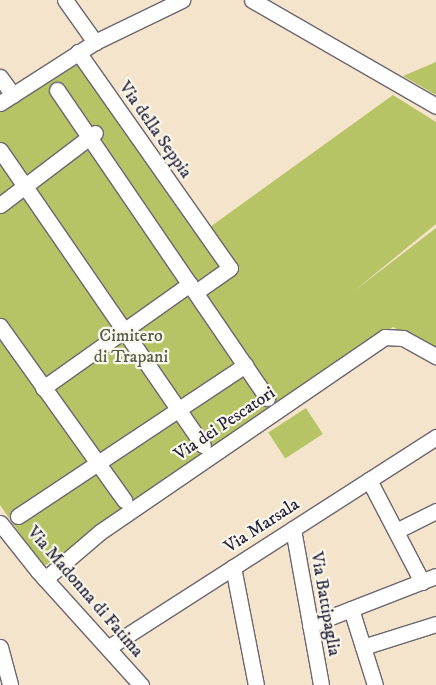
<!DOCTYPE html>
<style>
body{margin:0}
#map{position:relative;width:436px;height:685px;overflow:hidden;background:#f5e4cc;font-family:"IM FELL DW Pica",serif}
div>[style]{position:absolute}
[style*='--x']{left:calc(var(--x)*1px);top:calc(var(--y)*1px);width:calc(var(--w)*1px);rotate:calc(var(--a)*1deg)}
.green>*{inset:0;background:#b6c466;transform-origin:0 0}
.roads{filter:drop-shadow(1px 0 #6c666e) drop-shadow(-1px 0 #6c666e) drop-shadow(0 1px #6c666e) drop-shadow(0 -1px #6c666e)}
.minor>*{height:15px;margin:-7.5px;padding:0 7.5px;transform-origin:7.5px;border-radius:7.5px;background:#fff}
span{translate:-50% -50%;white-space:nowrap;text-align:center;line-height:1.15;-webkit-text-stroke:4.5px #fbf7ec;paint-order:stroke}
.street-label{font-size:18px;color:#22223b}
.park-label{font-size:18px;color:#565b4a}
</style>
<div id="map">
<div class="green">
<i style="clip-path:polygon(77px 57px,199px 235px,393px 95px,436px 122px,436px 224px,354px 291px,436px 228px,436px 351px,393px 327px,43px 567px,0 505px,0 110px)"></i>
<i style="clip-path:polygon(436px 62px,436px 95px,403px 76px)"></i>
<i style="left:306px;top:408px;width:31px;height:45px;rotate:57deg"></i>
</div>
<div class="roads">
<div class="minor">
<i style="--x:65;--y:0;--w:52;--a:54.5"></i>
<i style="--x:252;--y:0;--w:212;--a:29.9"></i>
<i style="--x:78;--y:52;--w:264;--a:54.9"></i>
<i style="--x:230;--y:268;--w:42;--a:144.8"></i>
<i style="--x:0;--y:77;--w:22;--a:54"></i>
<i style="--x:57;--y:90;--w:373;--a:55.7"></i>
<i style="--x:0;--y:103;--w:113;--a:-32.7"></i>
<i style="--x:95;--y:42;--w:97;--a:-25.8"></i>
<i style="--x:0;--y:150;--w:358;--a:55.5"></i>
<i style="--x:0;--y:205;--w:119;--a:-37.2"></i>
<i style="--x:0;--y:326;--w:214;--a:54.5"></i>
<i style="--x:43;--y:388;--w:180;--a:-35.3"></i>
<i style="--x:369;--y:480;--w:115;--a:62.5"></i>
<i style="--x:18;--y:516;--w:273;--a:-33.6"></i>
<i style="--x:0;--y:523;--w:61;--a:51.6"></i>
<i style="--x:38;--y:571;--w:154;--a:47.9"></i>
<i style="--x:293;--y:529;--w:158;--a:79.8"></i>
<i style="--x:396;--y:531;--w:45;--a:-26.6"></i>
<i style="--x:233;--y:567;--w:120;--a:79"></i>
<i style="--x:45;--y:579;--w:72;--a:-40.5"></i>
<i style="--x:100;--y:532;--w:345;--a:-34.4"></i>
<i style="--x:385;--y:337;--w:18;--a:3"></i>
<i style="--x:403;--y:338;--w:38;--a:29"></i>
<i style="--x:351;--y:609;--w:80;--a:72.5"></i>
<i style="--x:310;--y:625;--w:135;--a:-21.3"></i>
<i style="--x:0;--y:647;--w:39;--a:75"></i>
<i style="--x:109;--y:647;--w:389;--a:-32.7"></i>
<i style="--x:363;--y:647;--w:77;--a:-17.5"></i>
</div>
</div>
<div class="street-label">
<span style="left:155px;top:130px;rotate:55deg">Via della Seppia</span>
<span style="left:225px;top:424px;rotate:-34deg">Via dei Pescatori</span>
<span style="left:262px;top:526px;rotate:-33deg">Via Marsala</span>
<span style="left:85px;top:592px;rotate:49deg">Via Madonna di Fatima</span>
<span style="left:325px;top:604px;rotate:80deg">Via Battipaglia</span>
</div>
<div class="park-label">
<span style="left:131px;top:347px">Cimitero<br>di Trapani</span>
</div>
</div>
